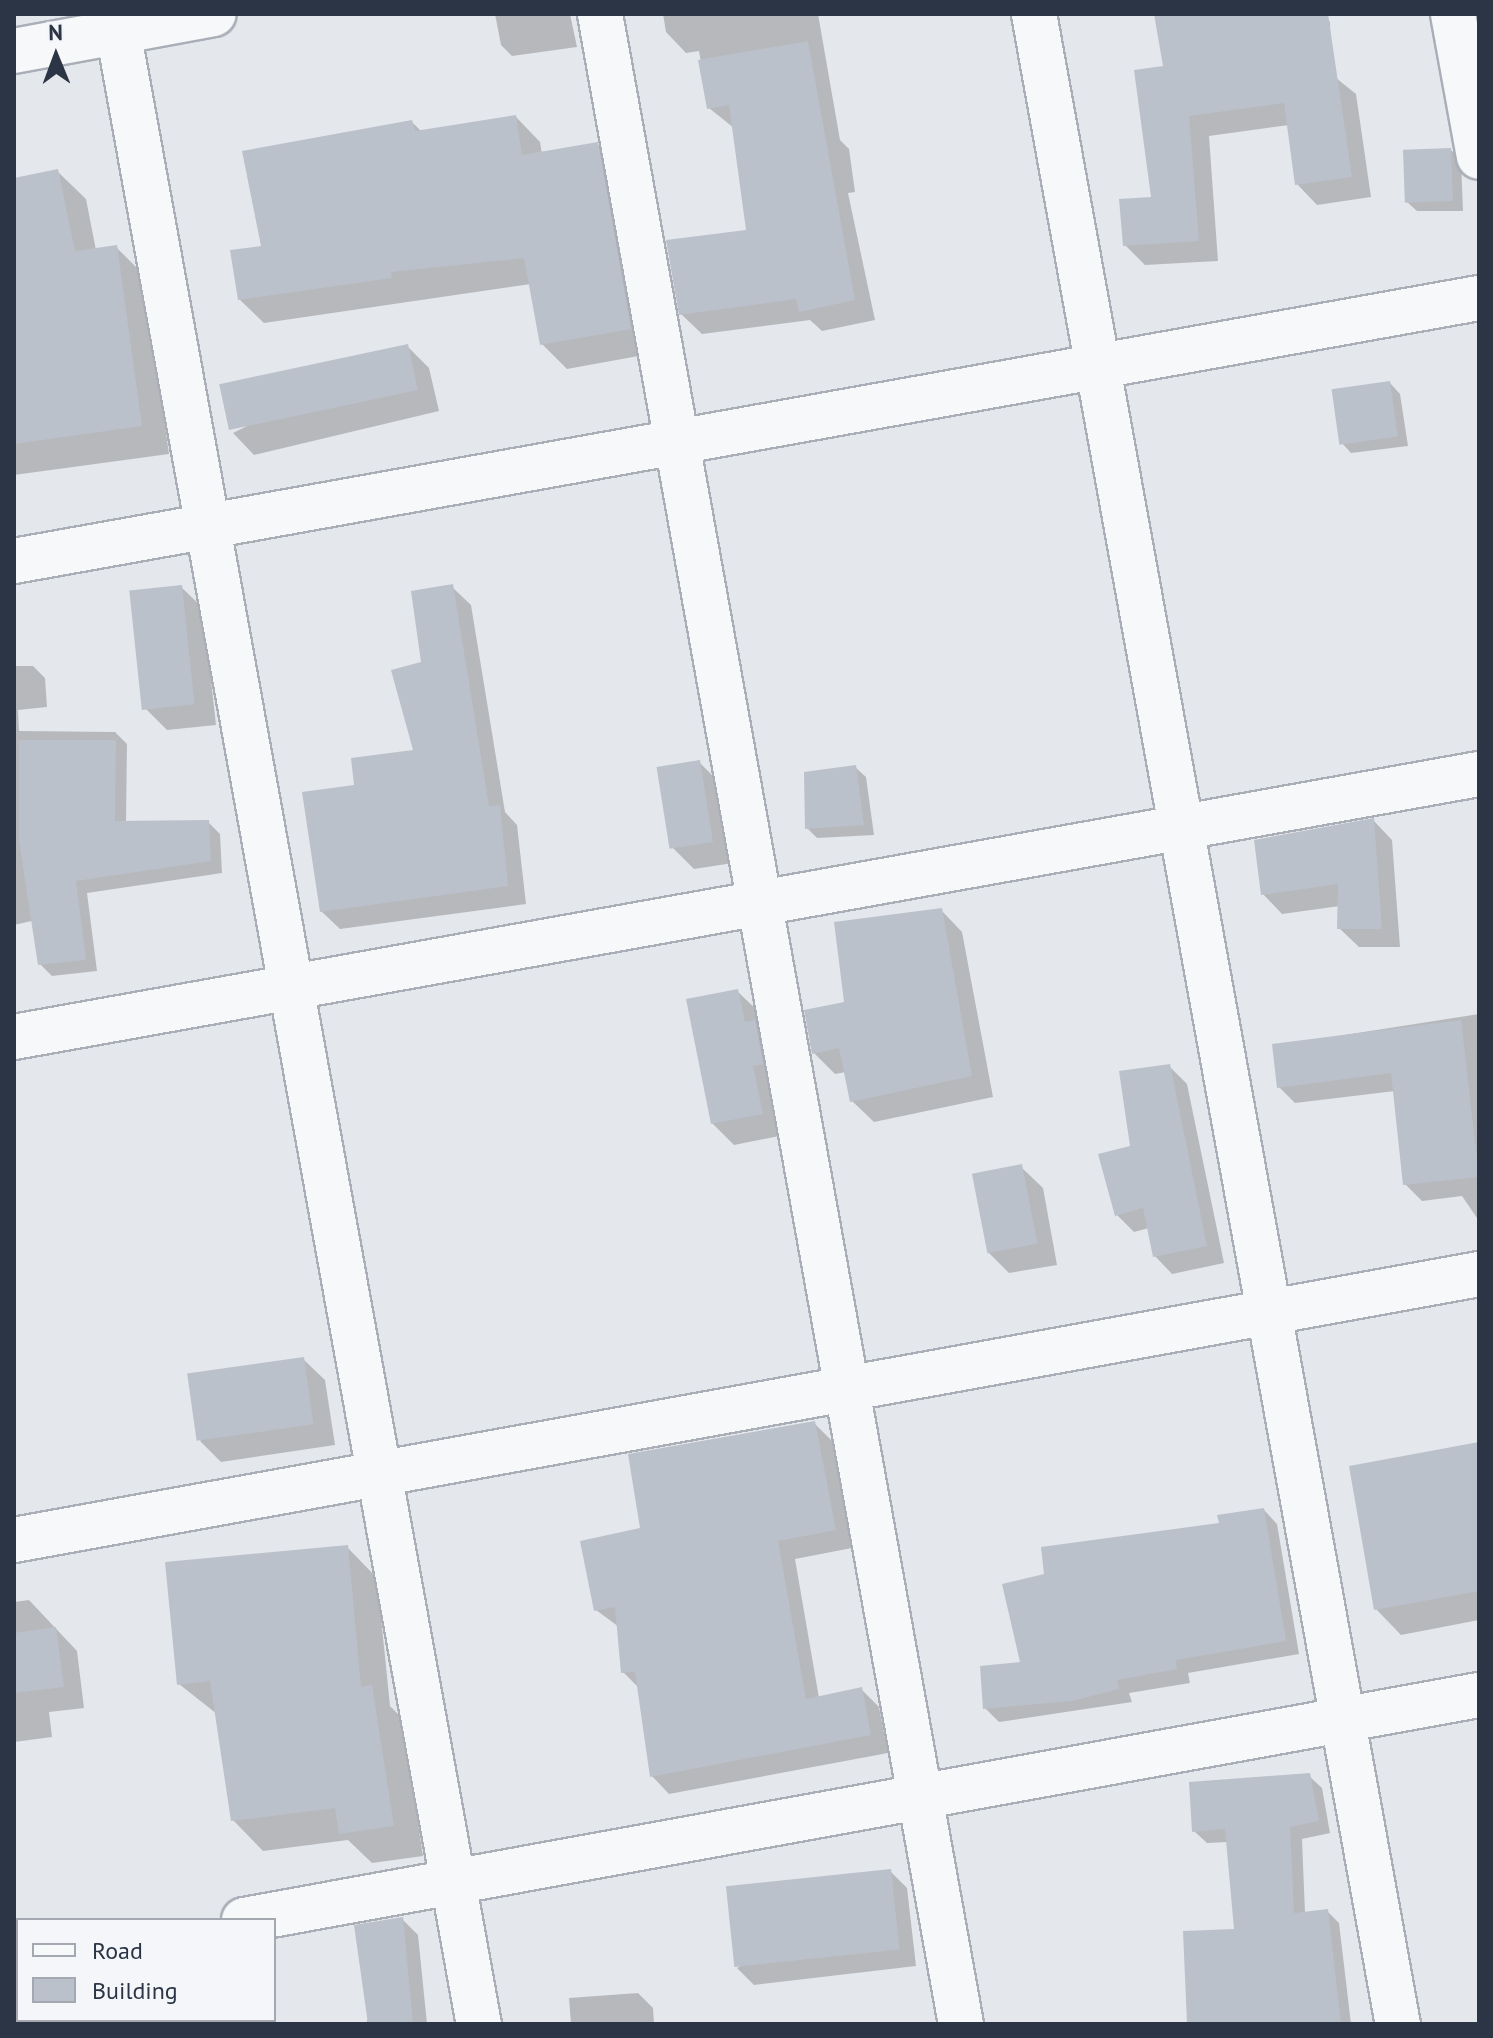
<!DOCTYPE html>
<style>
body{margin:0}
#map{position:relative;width:1493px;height:2038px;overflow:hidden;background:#e4e7ec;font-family:"PT Sans",sans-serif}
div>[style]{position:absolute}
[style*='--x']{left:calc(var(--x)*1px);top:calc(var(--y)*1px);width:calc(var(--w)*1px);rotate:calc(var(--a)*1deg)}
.shadow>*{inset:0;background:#0003}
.building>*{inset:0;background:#bbc1ca;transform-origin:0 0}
.roads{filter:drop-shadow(2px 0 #a9aeb7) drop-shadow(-2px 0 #a9aeb7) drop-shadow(0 2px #a9aeb7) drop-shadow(0 -2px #a9aeb7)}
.minor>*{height:44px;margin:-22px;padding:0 22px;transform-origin:22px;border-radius:22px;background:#f7f8fa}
span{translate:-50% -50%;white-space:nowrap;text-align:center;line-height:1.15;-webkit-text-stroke:6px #f4f6f9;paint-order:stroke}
.frame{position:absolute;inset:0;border:16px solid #2b3545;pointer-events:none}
.legend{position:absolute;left:16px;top:1918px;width:260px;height:104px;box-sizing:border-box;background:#f4f6f9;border:2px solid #a4a9b1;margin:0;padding:10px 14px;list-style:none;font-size:24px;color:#2b3545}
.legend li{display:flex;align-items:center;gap:16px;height:40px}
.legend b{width:40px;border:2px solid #a4a9b1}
.north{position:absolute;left:16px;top:16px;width:80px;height:80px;-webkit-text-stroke:6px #f4f6f9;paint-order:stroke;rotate:359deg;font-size:22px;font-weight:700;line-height:32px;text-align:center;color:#2b3545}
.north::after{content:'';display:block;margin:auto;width:28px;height:36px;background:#2b3545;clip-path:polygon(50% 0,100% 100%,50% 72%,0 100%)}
</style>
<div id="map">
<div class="shadow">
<i style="clip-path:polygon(495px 14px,570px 14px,577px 47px,512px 56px,501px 45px)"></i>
<i style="clip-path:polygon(663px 14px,818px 14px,840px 140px,849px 149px,855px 192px,848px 193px,875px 320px,822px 331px,810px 320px,702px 334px,681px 314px,748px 232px,734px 128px,709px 108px,699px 51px,686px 53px,666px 32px)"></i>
<i style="clip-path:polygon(1157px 14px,1322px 14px,1330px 22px,1331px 74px,1356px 94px,1371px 197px,1317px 205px,1297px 184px,1289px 125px,1209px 136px,1218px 261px,1145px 265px,1125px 245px,1154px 199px,1165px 68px)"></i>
<i style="clip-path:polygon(516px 117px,540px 142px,542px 154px,597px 144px,622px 169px,655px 353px,567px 369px,542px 344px,531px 284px,264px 323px,239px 299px,264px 248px,412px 122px,422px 132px)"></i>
<i style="clip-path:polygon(1451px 150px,1461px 160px,1463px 211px,1417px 211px,1406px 201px)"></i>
<i style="clip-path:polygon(58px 172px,86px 199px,96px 250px,116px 247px,144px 275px,169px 454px,14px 475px,14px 181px)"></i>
<i style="clip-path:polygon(407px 346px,429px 368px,439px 411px,254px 455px,233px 433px)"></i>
<i style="clip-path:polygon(1390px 383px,1400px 394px,1408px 446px,1351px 453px,1341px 442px)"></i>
<i style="clip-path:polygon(181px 587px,203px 608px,216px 725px,167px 730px,146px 709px)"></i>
<i style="clip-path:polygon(452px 587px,471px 605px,505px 812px,517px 825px,526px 904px,340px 929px,321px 911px,357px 787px,416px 751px,423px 664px)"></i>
<i style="clip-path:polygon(14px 666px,33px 666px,45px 678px,47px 707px,18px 710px,19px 731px,115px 732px,127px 744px,126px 823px,208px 822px,220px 834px,222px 873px,87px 893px,97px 971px,52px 976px,40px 964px,36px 920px,14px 925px)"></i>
<i style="clip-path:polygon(699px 762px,721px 784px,733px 863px,694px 869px,672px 847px)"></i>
<i style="clip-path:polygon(855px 767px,866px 777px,874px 835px,817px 838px,807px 828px)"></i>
<i style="clip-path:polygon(1373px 820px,1392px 840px,1400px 947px,1359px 947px,1339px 928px,1340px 906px,1282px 914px,1263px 894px)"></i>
<i style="clip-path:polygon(941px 910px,962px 932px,993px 1097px,874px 1122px,852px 1101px,846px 1072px,835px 1074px,814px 1053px,846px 1003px)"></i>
<i style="clip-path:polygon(737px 991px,759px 1012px,784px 1135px,734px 1145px,712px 1123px)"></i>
<i style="clip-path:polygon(1479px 1014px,1479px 1221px,1462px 1196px,1422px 1201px,1405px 1184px,1395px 1091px,1295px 1103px,1279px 1087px,1274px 1046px)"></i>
<i style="clip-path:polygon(1169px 1066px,1187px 1084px,1224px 1263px,1172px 1274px,1155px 1256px,1149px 1228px,1134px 1232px,1117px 1215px,1132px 1147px)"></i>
<i style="clip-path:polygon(1021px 1167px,1043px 1188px,1057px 1265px,1009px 1273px,988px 1252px)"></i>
<i style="clip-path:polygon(303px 1359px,325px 1380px,335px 1445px,221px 1462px,200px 1441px)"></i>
<i style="clip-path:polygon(814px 1423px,832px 1441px,852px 1548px,795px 1559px,819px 1698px,861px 1689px,879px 1707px,888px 1753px,669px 1794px,652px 1776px,639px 1688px,623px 1672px,619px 1627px,596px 1610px,642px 1530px)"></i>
<i style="clip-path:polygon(1479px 1444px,1479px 1620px,1401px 1635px,1376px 1609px)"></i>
<i style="clip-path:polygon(1264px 1510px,1277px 1524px,1299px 1654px,1188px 1673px,1190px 1683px,1129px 1693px,1132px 1702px,999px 1722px,985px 1708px,1022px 1664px,1221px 1525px)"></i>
<i style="clip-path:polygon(347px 1547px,377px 1578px,390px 1706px,402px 1718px,423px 1856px,372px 1863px,348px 1840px,263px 1851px,233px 1820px,217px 1714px,179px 1684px)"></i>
<i style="clip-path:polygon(29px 1600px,77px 1651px,84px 1708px,49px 1712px,52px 1737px,14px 1742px,14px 1602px)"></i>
<i style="clip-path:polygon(1309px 1776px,1322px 1788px,1330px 1833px,1302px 1839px,1305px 1913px,1327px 1911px,1339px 1923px,1351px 2024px,1196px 2024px,1236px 1931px,1228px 1842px,1207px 1843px,1194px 1831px)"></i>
<i style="clip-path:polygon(890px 1871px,907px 1888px,916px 1966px,754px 1985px,737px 1968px)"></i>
<i style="clip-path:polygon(402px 1919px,418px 1935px,427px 2024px,366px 2024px)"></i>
<i style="clip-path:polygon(638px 1993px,653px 2008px,654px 2024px,571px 2024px,569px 1998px)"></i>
</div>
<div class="building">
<i style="clip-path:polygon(1154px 14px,1328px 14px,1352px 177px,1295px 185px,1284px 103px,1189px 116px,1199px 241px,1123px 246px,1119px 199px,1151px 197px,1134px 70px,1163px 66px)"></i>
<i style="clip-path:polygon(808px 41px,855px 300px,799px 312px,796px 299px,679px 315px,666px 240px,746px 230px,729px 105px,707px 109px,698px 60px)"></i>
<i style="clip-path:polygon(516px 115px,522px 155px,598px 142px,631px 329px,540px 345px,524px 258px,391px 272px,392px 278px,238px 300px,230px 250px,261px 246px,242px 151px,412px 120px,415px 131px)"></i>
<i style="left:1451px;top:148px;width:53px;height:48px;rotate:88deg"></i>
<i style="clip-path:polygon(58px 169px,75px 251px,117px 245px,142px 426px,14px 444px,14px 178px)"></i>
<i style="left:408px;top:344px;width:47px;height:193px;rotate:78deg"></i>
<i style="left:1390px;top:381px;width:56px;height:59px;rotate:82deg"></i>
<i style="clip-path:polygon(453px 584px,489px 806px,500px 805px,508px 886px,320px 912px,302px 792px,354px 785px,351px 758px,413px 750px,391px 670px,421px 662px,411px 591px)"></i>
<i style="left:182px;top:585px;width:120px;height:53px;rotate:84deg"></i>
<i style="clip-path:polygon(19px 740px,116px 740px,115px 821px,209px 820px,211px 861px,76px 881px,86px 960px,38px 965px,19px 841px)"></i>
<i style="left:700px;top:760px;width:83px;height:44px;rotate:81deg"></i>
<i style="clip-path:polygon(856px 765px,864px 825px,805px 829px,804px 772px)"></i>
<i style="clip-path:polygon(1374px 818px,1382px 929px,1337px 929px,1338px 884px,1261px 895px,1254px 840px)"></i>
<i style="clip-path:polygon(942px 908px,972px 1076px,850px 1102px,839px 1048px,812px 1054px,804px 1010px,844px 1002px,834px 922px)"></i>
<i style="clip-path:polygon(738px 989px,745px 1022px,755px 1020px,763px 1064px,753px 1066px,763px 1114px,711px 1124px,686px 999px)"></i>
<i style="clip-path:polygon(1461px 1020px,1479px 1177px,1403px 1185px,1391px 1073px,1277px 1088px,1272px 1044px)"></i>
<i style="clip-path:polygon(1170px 1064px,1207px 1246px,1153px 1257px,1143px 1208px,1115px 1216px,1098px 1154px,1130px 1146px,1119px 1071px)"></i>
<i style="left:1022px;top:1164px;width:81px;height:51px;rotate:79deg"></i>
<i style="left:304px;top:1357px;width:68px;height:118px;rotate:82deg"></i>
<i style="clip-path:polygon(815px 1421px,836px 1530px,778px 1541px,806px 1699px,862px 1687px,871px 1735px,650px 1777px,635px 1672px,621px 1673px,615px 1607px,594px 1611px,580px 1541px,640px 1528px,628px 1454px)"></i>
<i style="clip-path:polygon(1479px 1442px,1479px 1591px,1374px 1610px,1349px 1466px)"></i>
<i style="clip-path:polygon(1264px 1508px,1286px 1641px,1176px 1660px,1177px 1669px,1117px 1680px,1119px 1689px,1072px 1701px,983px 1709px,980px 1666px,1020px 1662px,1002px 1584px,1044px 1574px,1041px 1547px,1219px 1523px,1217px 1515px)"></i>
<i style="clip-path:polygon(348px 1545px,361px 1687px,372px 1685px,394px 1826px,339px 1834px,335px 1808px,231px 1821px,210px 1681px,177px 1685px,165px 1562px)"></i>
<i style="clip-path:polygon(56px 1627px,64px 1687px,14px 1693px,14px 1633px)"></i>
<i style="clip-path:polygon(1310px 1773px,1319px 1821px,1290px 1827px,1294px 1913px,1328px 1909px,1341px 2024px,1187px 2024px,1183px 1931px,1234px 1929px,1225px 1829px,1192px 1832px,1189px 1782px)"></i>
<i style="left:891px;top:1869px;width:81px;height:166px;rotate:84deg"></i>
<i style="clip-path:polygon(403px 1917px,413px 2024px,368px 2024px,354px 1925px)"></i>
</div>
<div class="roads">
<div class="minor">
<i style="--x:115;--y:14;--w:2043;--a:79.74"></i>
<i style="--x:600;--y:14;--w:2042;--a:79.82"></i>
<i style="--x:1034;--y:14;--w:2043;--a:79.74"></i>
<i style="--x:1453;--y:14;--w:145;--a:79.7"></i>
<i style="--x:14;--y:51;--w:203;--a:-10.5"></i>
<i style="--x:14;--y:561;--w:1488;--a:-10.18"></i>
<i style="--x:14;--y:1037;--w:1488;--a:-10.18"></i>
<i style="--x:14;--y:1540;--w:1489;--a:-10.29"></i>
<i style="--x:244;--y:1920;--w:1255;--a:-10.33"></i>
<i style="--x:14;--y:1962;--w:4;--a:-14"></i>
</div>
</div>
<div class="frame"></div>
<ul class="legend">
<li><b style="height:10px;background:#f7f8fa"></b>Road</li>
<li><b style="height:22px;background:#bbc1ca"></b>Building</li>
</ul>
<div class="north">N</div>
</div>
